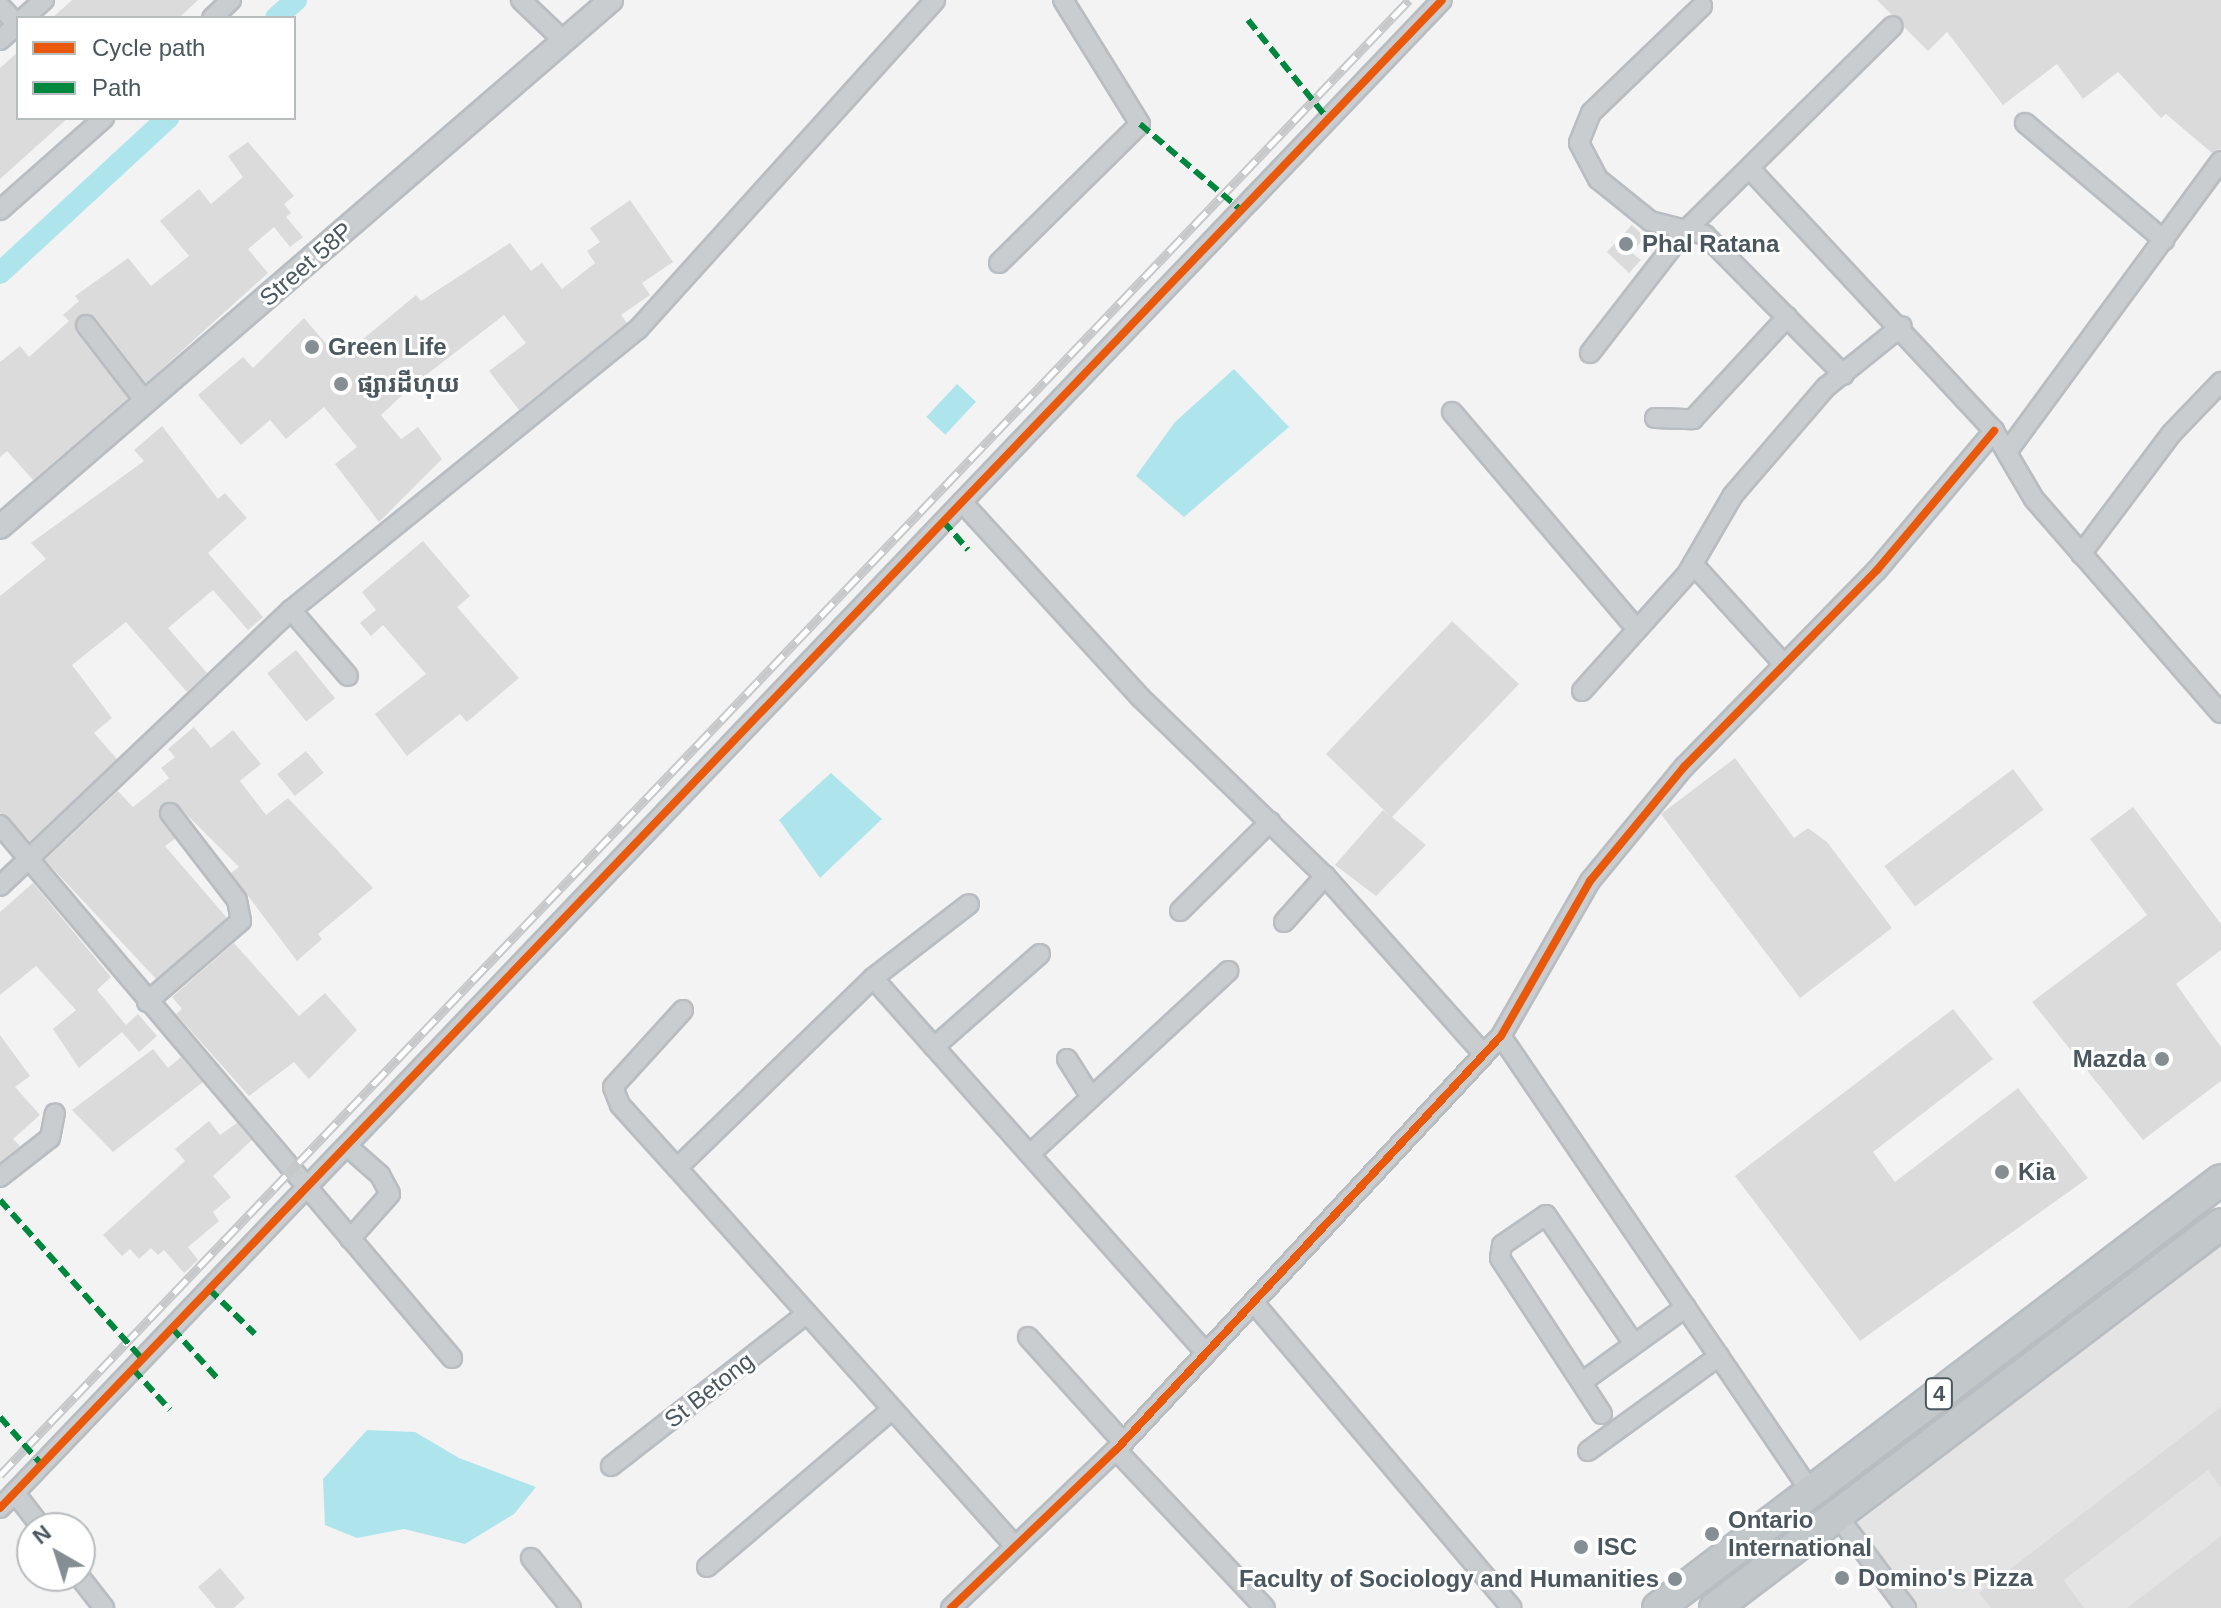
<!DOCTYPE html>
<meta charset="utf-8">
<style>
body{margin:0}
#map{position:relative;width:2221px;height:1608px;overflow:hidden;background:#f3f3f3;font-family:Arial,"Noto Sans Khmer",sans-serif}
div>[style]{position:absolute}
[style*='--x']{left:calc(var(--x)*1px);top:calc(var(--y)*1px);width:calc(var(--w)*1px);rotate:calc(var(--a)*1deg)}
.education>*{inset:0;background:#e5e4e5}
.water>*{inset:0;background:#aee5ed;transform-origin:0 0}
.canal>*{height:22px;margin:-11px;padding:0 11px;transform-origin:11px;border-radius:11px;background:#aee5ed}
.building>*{inset:0;background:#dbdbdc;transform-origin:0 0}
.roads{filter:drop-shadow(2px 0 #b8bdc2) drop-shadow(-2px 0 #b8bdc2) drop-shadow(0 2px #b8bdc2) drop-shadow(0 -2px #b8bdc2)}
.minor>*{height:18px;margin:-9px;padding:0 9px;transform-origin:9px;border-radius:9px;background:#cacdcf}
.tertiary>*{height:22px;margin:-11px;padding:0 11px;transform-origin:11px;border-radius:11px;background:#cacdcf}
.trunk>*{height:30px;margin:-15px;padding:0 15px;transform-origin:15px;border-radius:15px;background:#c2c7ca}
.rail>*{height:9px;margin-top:-4.5px;transform-origin:0;background:repeating-linear-gradient(90deg,#fff 0 18px,#c6c8ca 0 36px);box-sizing:border-box;border-block:2px solid #c6c8ca}
.quiet>*{height:6px;margin-top:-3px;transform-origin:0;background:repeating-linear-gradient(90deg,#00873e 0 12px,transparent 0 18px)}
.cycleway>*{height:8px;margin:-4px;padding:0 4px;transform-origin:4px;border-radius:4px;background:#e8590c}
.dots>*{width:22px;height:22px;translate:-50% -50%;box-sizing:border-box;border:4px solid #fff;border-radius:50%}
span{translate:-50% -50%;white-space:nowrap;text-align:center;line-height:1.15;-webkit-text-stroke:6px #fff;paint-order:stroke}
.shield-label span{padding:2px 6px;background:#fff;border:2px solid;border-radius:6px;-webkit-text-stroke-width:0}
.shield-label{font-size:22px;color:#4a575f;font-weight:700}
.poi-label{font-size:24px;color:#4a575f;font-weight:700}
.left{translate:0 -50%;text-align:left}
.right{translate:-100% -50%;text-align:right}
.street-label{font-size:24px;color:#4a575f}
.legend{position:absolute;left:16px;top:16px;width:280px;height:104px;box-sizing:border-box;background:#fff;border:2px solid #b7bcbf;margin:0;padding:10px 14px;list-style:none;font-size:24px;color:#4a575f}
.legend li{display:flex;align-items:center;gap:16px;height:40px}
.legend b{width:40px;border:2px solid #b7bcbf}
.north{position:absolute;left:16px;top:1512px;width:80px;height:80px;box-sizing:border-box;background:#fff;border:2px solid #b7bcbf;border-radius:50%;rotate:321deg;font-size:22px;font-weight:700;line-height:32px;text-align:center;color:#4a575f}
.north::after{content:'';display:block;margin:auto;width:28px;height:36px;background:#858e93;clip-path:polygon(50% 0,100% 100%,50% 72%,0 100%)}
</style>
<div id="map">
<div class="education">
<i style="clip-path:polygon(2221px 1243px,2221px 1608px,1917px 1608px,1856px 1524px)"></i>
</div>
<div class="water">
<i style="clip-path:polygon(1234px 369px,1289px 427px,1184px 517px,1136px 476px,1175px 422px)"></i>
<i style="left:957px;top:384px;width:26px;height:45px;rotate:43deg"></i>
<i style="clip-path:polygon(831px 773px,882px 819px,820px 878px,779px 820px)"></i>
<i style="clip-path:polygon(367px 1430px,415px 1432px,459px 1458px,536px 1487px,514px 1514px,465px 1544px,404px 1529px,357px 1538px,325px 1525px,323px 1479px)"></i>
</div>
<div class="canal">
<i style="--x:276;--y:18;--w:27;--a:-42"></i>
<i style="--x:0;--y:273;--w:229;--a:-42.7"></i>
</div>
<div class="building">
<i style="clip-path:polygon(72px 0,198px 0,179px 18px,52px 18px)"></i>
<i style="clip-path:polygon(1877px 0,2221px 0,2221px 149px,2212px 153px,2166px 114px,2161px 118px,2118px 72px,2083px 99px,2057px 64px,2003px 105px,1947px 32px,1928px 51px)"></i>
<i style="clip-path:polygon(18px 52px,18px 118px,68px 118px,0 179px,0 68px)"></i>
<i style="clip-path:polygon(248px 142px,294px 196px,284px 204px,291px 213px,286px 217px,303px 237px,290px 247px,274px 227px,248px 249px,268px 273px,146px 383px,95px 317px,78px 316px,76px 332px,128px 398px,33px 480px,7px 451px,0 457px,0 362px,20px 346px,29px 357px,69px 321px,63px 315px,79px 301px,75px 296px,128px 258px,151px 286px,189px 256px,160px 221px,199px 189px,211px 204px,243px 177px,228px 156px)"></i>
<i style="clip-path:polygon(630px 200px,673px 262px,642px 283px,650px 295px,621px 315px,627px 323px,519px 410px,489px 371px,526px 343px,504px 315px,413px 385px,381px 415px,401px 439px,418px 427px,442px 459px,379px 522px,335px 464px,357px 447px,324px 407px,286px 439px,270px 420px,241px 445px,198px 395px,243px 357px,253px 368px,304px 318px,339px 359px,416px 295px,421px 301px,510px 243px,531px 271px,542px 263px,562px 289px,595px 263px,587px 251px,600px 242px,590px 228px)"></i>
<i style="clip-path:polygon(1632px 225px,1645px 237px,1632px 253px,1641px 260px,1629px 273px,1607px 252px)"></i>
<i style="clip-path:polygon(162px 426px,218px 499px,225px 493px,247px 518px,208px 553px,263px 617px,248px 630px,213px 590px,168px 628px,207px 673px,187px 692px,126px 622px,72px 665px,112px 718px,94px 733px,117px 759px,30px 841px,0 813px,0 596px,46px 559px,31px 543px,144px 461px,134px 450px)"></i>
<i style="clip-path:polygon(423px 541px,470px 596px,457px 607px,519px 678px,467px 722px,460px 714px,407px 756px,375px 714px,426px 674px,383px 625px,371px 636px,360px 623px,376px 610px,362px 592px)"></i>
<i style="clip-path:polygon(1452px 621px,1519px 684px,1392px 817px,1426px 845px,1376px 896px,1335px 865px,1383px 810px,1391px 817px,1326px 754px)"></i>
<i style="left:296px;top:650px;width:62px;height:37px;rotate:51deg"></i>
<i style="clip-path:polygon(194px 727px,211px 748px,233px 730px,261px 764px,240px 781px,266px 815px,288px 798px,373px 888px,318px 934px,322px 939px,297px 961px,231px 873px,239px 867px,174px 802px,159px 809px,175px 839px,165px 846px,227px 918px,156px 979px,45px 860px,118px 791px,133px 807px,169px 778px,161px 768px,175px 757px,168px 749px)"></i>
<i style="left:306px;top:751px;width:28px;height:37px;rotate:51deg"></i>
<i style="clip-path:polygon(1735px 758px,1794px 838px,1808px 828px,1827px 842px,1892px 928px,1800px 998px,1661px 814px)"></i>
<i style="left:2013px;top:769px;width:51px;height:161px;rotate:53deg"></i>
<i style="clip-path:polygon(2133px 807px,2221px 924px,2221px 950px,2176px 984px,2221px 1047px,2221px 1081px,2143px 1140px,2032px 1002px,2147px 915px,2090px 839px)"></i>
<i style="clip-path:polygon(33px 883px,111px 977px,97px 990px,126px 1025px,138px 1014px,157px 1036px,139px 1052px,122px 1032px,79px 1068px,53px 1029px,76px 1010px,36px 966px,0 995px,0 912px)"></i>
<i style="clip-path:polygon(234px 943px,299px 1016px,325px 993px,357px 1030px,309px 1079px,294px 1062px,249px 1096px,176px 1014px,182px 1009px,172px 997px)"></i>
<i style="clip-path:polygon(1953px 1009px,1993px 1059px,1873px 1152px,1895px 1182px,2018px 1088px,2088px 1178px,1860px 1341px,1735px 1176px)"></i>
<i style="clip-path:polygon(0 1035px,30px 1076px,15px 1087px,40px 1115px,13px 1139px,20px 1146px,0 1162px)"></i>
<i style="clip-path:polygon(153px 1049px,168px 1068px,181px 1057px,203px 1082px,113px 1152px,72px 1110px)"></i>
<i style="clip-path:polygon(209px 1121px,220px 1135px,237px 1123px,252px 1140px,213px 1176px,231px 1197px,213px 1212px,219px 1221px,188px 1247px,198px 1260px,184px 1273px,164px 1250px,158px 1255px,151px 1248px,139px 1259px,130px 1249px,122px 1256px,103px 1235px,185px 1161px,175px 1149px)"></i>
<i style="clip-path:polygon(2221px 1407px,2221px 1488px,2208px 1470px,2064px 1580px,2084px 1608px,1991px 1608px,1979px 1593px)"></i>
<i style="clip-path:polygon(2221px 1536px,2221px 1608px,2127px 1608px)"></i>
<i style="clip-path:polygon(220px 1568px,245px 1598px,234px 1608px,216px 1608px,198px 1587px)"></i>
</div>
<div class="roads">
<div class="minor">
<i style="--x:521;--y:0;--w:59;--a:43.6"></i>
<i style="--x:0;--y:6;--w:26;--a:47"></i>
<i style="--x:1702;--y:6;--w:154;--a:136.1"></i>
<i style="--x:1591;--y:113;--w:32;--a:112"></i>
<i style="--x:1579;--y:143;--w:41;--a:62.2"></i>
<i style="--x:1598;--y:179;--w:67;--a:38.9"></i>
<i style="--x:1650;--y:221;--w:57;--a:14.3"></i>
<i style="--x:1705;--y:235;--w:197;--a:45.2"></i>
<i style="--x:24;--y:18;--w:27;--a:-42"></i>
<i style="--x:212;--y:18;--w:26;--a:-43"></i>
<i style="--x:0;--y:40;--w:24;--a:-42"></i>
<i style="--x:2025;--y:123;--w:182;--a:40.1"></i>
<i style="--x:1750;--y:169;--w:358;--a:47"></i>
<i style="--x:1994;--y:431;--w:79;--a:59.5"></i>
<i style="--x:2034;--y:499;--w:284;--a:48.9"></i>
<i style="--x:0;--y:210;--w:139;--a:-41.5"></i>
<i style="--x:999;--y:263;--w:198;--a:-44.6"></i>
<i style="--x:1140;--y:124;--w:146;--a:-121.8"></i>
<i style="--x:86;--y:325;--w:95;--a:52.3"></i>
<i style="--x:1590;--y:353;--w:153;--a:-52.2"></i>
<i style="--x:1684;--y:232;--w:293;--a:-44.6"></i>
<i style="--x:1452;--y:412;--w:285;--a:49.6"></i>
<i style="--x:1655;--y:418;--w:38;--a:2"></i>
<i style="--x:1693;--y:419;--w:139;--a:-47.3"></i>
<i style="--x:2007;--y:452;--w:361;--a:-53.7"></i>
<i style="--x:962;--y:502;--w:264;--a:47.6"></i>
<i style="--x:1140;--y:697;--w:257;--a:44.1"></i>
<i style="--x:1325;--y:876;--w:236;--a:48.3"></i>
<i style="--x:2081;--y:554;--w:151;--a:-53.1"></i>
<i style="--x:2172;--y:433;--w:71;--a:-46.1"></i>
<i style="--x:1693;--y:564;--w:132;--a:47.8"></i>
<i style="--x:291;--y:610;--w:87;--a:49.2"></i>
<i style="--x:1582;--y:691;--w:157;--a:-48.1"></i>
<i style="--x:1687;--y:574;--w:91;--a:-59.8"></i>
<i style="--x:1733;--y:495;--w:143;--a:-49.3"></i>
<i style="--x:1826;--y:387;--w:97;--a:-38.8"></i>
<i style="--x:0;--y:825;--w:699;--a:49.7"></i>
<i style="--x:0;--y:886;--w:401;--a:-43.5"></i>
<i style="--x:291;--y:610;--w:447;--a:-39"></i>
<i style="--x:638;--y:329;--w:443;--a:-47.9"></i>
<i style="--x:1180;--y:911;--w:127;--a:-44.7"></i>
<i style="--x:1284;--y:922;--w:62;--a:-48.3"></i>
<i style="--x:873;--y:978;--w:121;--a:-37.6"></i>
<i style="--x:147;--y:1002;--w:124;--a:-40.8"></i>
<i style="--x:241;--y:921;--w:21;--a:-101"></i>
<i style="--x:237;--y:900;--w:110;--a:-127.6"></i>
<i style="--x:1501;--y:1036;--w:551;--a:55.79"></i>
<i style="--x:934;--y:1047;--w:141;--a:-41.3"></i>
<i style="--x:1067;--y:1059;--w:45;--a:57.7"></i>
<i style="--x:347;--y:1146;--w:44;--a:41.3"></i>
<i style="--x:380;--y:1175;--w:21;--a:62"></i>
<i style="--x:390;--y:1194;--w:60;--a:131.6"></i>
<i style="--x:1030;--y:1154;--w:270;--a:-42.7"></i>
<i style="--x:677;--y:1168;--w:85;--a:-132.1"></i>
<i style="--x:620;--y:1105;--w:19;--a:-111"></i>
<i style="--x:613;--y:1087;--w:104;--a:-47.7"></i>
<i style="--x:0;--y:1177;--w:63;--a:-38"></i>
<i style="--x:50;--y:1138;--w:25;--a:-79"></i>
<i style="--x:1254;--y:1303;--w:399;--a:49.8"></i>
<i style="--x:1028;--y:1337;--w:142;--a:47.9"></i>
<i style="--x:1582;--y:1382;--w:128;--a:-35.8"></i>
<i style="--x:1602;--y:1414;--w:186;--a:-123.2"></i>
<i style="--x:1500;--y:1258;--w:13;--a:-81"></i>
<i style="--x:1502;--y:1245;--w:53;--a:-34.3"></i>
<i style="--x:1546;--y:1215;--w:156;--a:55.7"></i>
<i style="--x:1116;--y:1450;--w:217;--a:46.7"></i>
<i style="--x:1588;--y:1451;--w:162;--a:-35.9"></i>
<i style="--x:611;--y:1466;--w:247;--a:-37.9"></i>
<i style="--x:15;--y:1493;--w:44;--a:52.4"></i>
<i style="--x:0;--y:1508;--w:2086;--a:-46.28"></i>
<i style="--x:1837;--y:1515;--w:116;--a:53.4"></i>
<i style="--x:1015;--y:1546;--w:507;--a:-131.8"></i>
<i style="--x:677;--y:1168;--w:273;--a:-44.1"></i>
<i style="--x:873;--y:978;--w:502;--a:48.39"></i>
<i style="--x:531;--y:1558;--w:64;--a:51.3"></i>
<i style="--x:707;--y:1567;--w:240;--a:-40.4"></i>
<i style="--x:79;--y:1576;--w:41;--a:52"></i>
<i style="--x:951;--y:1608;--w:228;--a:-43.8"></i>
<i style="--x:1116;--y:1450;--w:565;--a:-47.08"></i>
<i style="--x:1501;--y:1036;--w:179;--a:-60.1"></i>
<i style="--x:1590;--y:881;--w:148;--a:-50.5"></i>
<i style="--x:1684;--y:767;--w:276;--a:-45.6"></i>
<i style="--x:1877;--y:570;--w:182;--a:-49.9"></i>
</div>
<div class="tertiary">
<i style="--x:0;--y:527;--w:807;--a:-40.78"></i>
</div>
<div class="trunk">
<i style="--x:1658;--y:1608;--w:707;--a:-37.24"></i>
<i style="--x:1715;--y:1608;--w:635;--a:-37.19"></i>
</div>
</div>
<div class="rail">
<i style="--x:0;--y:1475;--w:2040;--a:-46.31"></i>
</div>
<div class="quiet">
<i style="--x:1248;--y:20;--w:127;--a:51.1"></i>
<i style="--x:1140;--y:124;--w:133;--a:40.4"></i>
<i style="--x:943;--y:521;--w:38;--a:49"></i>
<i style="--x:0;--y:1200;--w:213;--a:48.2"></i>
<i style="--x:209;--y:1289;--w:64;--a:44.4"></i>
<i style="--x:172;--y:1328;--w:67;--a:48"></i>
<i style="--x:133;--y:1369;--w:55;--a:47.9"></i>
<i style="--x:0;--y:1417;--w:64;--a:48.8"></i>
</div>
<div class="cycleway">
<i style="--x:0;--y:1508;--w:2086;--a:-46.28"></i>
<i style="--x:951;--y:1608;--w:228;--a:-43.8"></i>
<i style="--x:1116;--y:1450;--w:565;--a:-47.08"></i>
<i style="--x:1501;--y:1036;--w:179;--a:-60.1"></i>
<i style="--x:1590;--y:881;--w:148;--a:-50.5"></i>
<i style="--x:1684;--y:767;--w:276;--a:-45.6"></i>
<i style="--x:1877;--y:570;--w:182;--a:-49.9"></i>
</div>
<div class="dots">
<i style="left:1626px;top:244px;background:#858e93"></i>
<i style="left:312px;top:347px;background:#858e93"></i>
<i style="left:341px;top:384px;background:#858e93"></i>
<i style="left:2162px;top:1059px;background:#858e93"></i>
<i style="left:2002px;top:1172px;background:#858e93"></i>
<i style="left:1712px;top:1534px;background:#858e93"></i>
<i style="left:1581px;top:1547px;background:#858e93"></i>
<i style="left:1842px;top:1578px;background:#858e93"></i>
<i style="left:1675px;top:1579px;background:#858e93"></i>
</div>
<div class="shield-label">
<span style="left:1939px;top:1394px">4</span>
</div>
<div class="poi-label">
<span class="left" style="left:1642px;top:244px">Phal Ratana</span>
<span class="left" style="left:328px;top:347px">Green Life</span>
<span class="left" style="left:357px;top:384px">ផ្សារដីហុយ</span>
<span class="right" style="left:2146px;top:1059px">Mazda</span>
<span class="left" style="left:2018px;top:1172px">Kia</span>
<span class="left" style="left:1728px;top:1534px">Ontario<br>International</span>
<span class="left" style="left:1597px;top:1547px">ISC</span>
<span class="left" style="left:1858px;top:1578px">Domino's Pizza</span>
<span class="right" style="left:1659px;top:1579px">Faculty of Sociology and Humanities</span>
</div>
<div class="street-label">
<span style="left:306px;top:264px;rotate:-41deg">Street 58P</span>
<span style="left:709px;top:1390px;rotate:-38deg">St Betong</span>
</div>
<ul class="legend">
<li><b style="height:10px;background:#e8590c"></b>Cycle path</li>
<li><b style="height:10px;background:#00873e"></b>Path</li>
</ul>
<div class="north">N</div>
</div>
